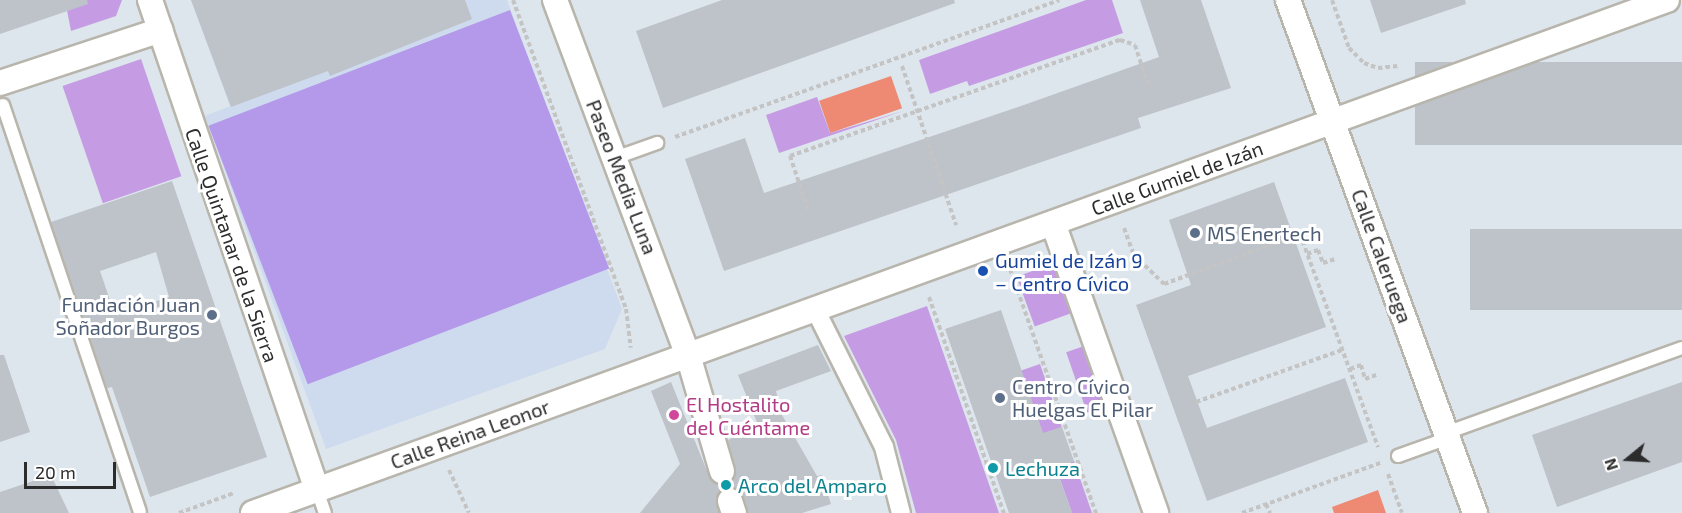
<!DOCTYPE html>
<meta charset="utf-8">
<style>
body{margin:0}
#map{position:relative;width:1682px;height:513px;overflow:hidden;background:#dee6ed;font-family:"Exo 2",sans-serif}
div>[style]{position:absolute}
[style*='--x']{left:calc(var(--x)*1px);top:calc(var(--y)*1px);width:calc(var(--w)*1px);rotate:calc(var(--a)*1deg)}
.education>*{inset:0;background:#cedbef}
.green>*{inset:0;background:#c59ce3;transform-origin:0 0}
.pitch>*{inset:0;background:#b498ea;transform-origin:0 0}
.water>*{inset:0;background:#ee8a73;transform-origin:0 0}
.building>*{inset:0;background:#bec2c9;transform-origin:0 0}
.path>*{height:4px;margin-top:-2px;transform-origin:0;background:repeating-linear-gradient(90deg,#c4c4c4 0 4.5px,transparent 0 7.5px)}
.roads{filter:drop-shadow(2px 0 #b8b5ac) drop-shadow(-2px 0 #b8b5ac) drop-shadow(0 2px #b8b5ac) drop-shadow(0 -2px #b8b5ac)}
.service>*{height:12px;margin:-6px;padding:0 6px;transform-origin:6px;border-radius:6px;background:#fff}
.pedestrian>*{height:18px;margin:-9px;padding:0 9px;transform-origin:9px;border-radius:9px;background:#fff}
.minor>*{height:24px;margin:-12px;padding:0 12px;transform-origin:12px;border-radius:12px;background:#fff}
.dots>*{width:16px;height:16px;translate:-50% -50%;box-sizing:border-box;border:3px solid #fff;border-radius:50%}
span{translate:-50% -50%;white-space:nowrap;text-align:center;line-height:1.15;-webkit-text-stroke:6px #fff;paint-order:stroke}
.street-label{font-size:20px;color:#2c2c2c}
.service-label{font-size:20px;color:#4e5e75}
.left{translate:0 -50%;text-align:left}
.right{translate:-100% -50%;text-align:right}
.transit-label{font-size:20px;color:#164399}
.hotel-label{font-size:20px;color:#b23c85}
.culture-label{font-size:20px;color:#0d838f}
.north{position:absolute;left:1598px;top:429px;width:60px;height:60px;-webkit-text-stroke:4px #fff;paint-order:stroke;rotate:252deg;font-size:16px;font-weight:700;line-height:24px;text-align:center;color:#2c2c2c}
.north::after{content:'';display:block;margin:auto;width:21px;height:27px;background:#2c2c2c;clip-path:polygon(50% 0,100% 100%,50% 72%,0 100%)}
.scale{position:absolute;left:24px;top:462px;width:92px;height:27px;box-sizing:border-box;border:3px solid #2c2c2c;border-top:0;padding-left:8px;font-size:18px;line-height:21px;white-space:nowrap;color:#2c2c2c;-webkit-text-stroke:4px #fff;paint-order:stroke}
</style>
<div id="map">
<div class="education">
<i style="clip-path:polygon(191px 0,507px 0,622px 309px,605px 349px,326px 449px,205px 116px,230px 106px)"></i>
</div>
<div class="green">
<i style="clip-path:polygon(65px 0,122px 0,116px 16px,71px 31px)"></i>
<i style="clip-path:polygon(1086px 0,1112px 0,1123px 33px,969px 86px,967px 81px,930px 94px,919px 60px)"></i>
<i style="left:141px;top:59px;width:124px;height:83px;rotate:71deg"></i>
<i style="clip-path:polygon(817px 97px,830px 133px,903px 111px,779px 153px,766px 115px)"></i>
<i style="left:1057px;top:262px;width:53px;height:43px;rotate:70deg"></i>
<i style="clip-path:polygon(927px 306px,999px 513px,916px 513px,896px 440px,844px 336px)"></i>
<i style="left:1087px;top:345px;width:64px;height:22px;rotate:71deg"></i>
<i style="left:1040px;top:364px;width:67px;height:20px;rotate:71deg"></i>
<i style="clip-path:polygon(1074px 461px,1092px 513px,1072px 513px,1056px 468px)"></i>
</div>
<div class="pitch">
<i style="left:510px;top:10px;width:277px;height:323px;rotate:69deg"></i>
</div>
<div class="water">
<i style="left:891px;top:76px;width:34px;height:76px;rotate:71deg"></i>
<i style="clip-path:polygon(1378px 490px,1386px 513px,1334px 513px,1332px 507px)"></i>
</div>
<div class="building">
<i style="clip-path:polygon(0 0,87px 0,88px 4px,0 34px)"></i>
<i style="clip-path:polygon(191px 0,465px 0,472px 19px,330px 76px,328px 71px,231px 107px)"></i>
<i style="clip-path:polygon(722px 0,954px 0,955px 3px,663px 108px,636px 31px)"></i>
<i style="clip-path:polygon(1140px 0,1201px 0,1231px 88px,1138px 118px,1141px 128px,724px 271px,685px 159px,745px 138px,764px 193px,1021px 106px,1159px 57px)"></i>
<i style="clip-path:polygon(1370px 0,1465px 0,1466px 4px,1381px 33px)"></i>
<i style="left:1682px;top:62px;width:83px;height:267px;rotate:90deg"></i>
<i style="clip-path:polygon(evenodd,172px 181px,267px 457px,150px 497px,112px 387px,107px 388px,51px 222px,172px 181px,156px 252px,169px 297px,115px 315px,100px 271px,156px 252px)"></i>
<i style="clip-path:polygon(1274px 182px,1326px 327px,1188px 376px,1207px 428px,1345px 378px,1368px 442px,1207px 501px,1136px 305px,1191px 285px,1169px 220px)"></i>
<i style="left:1682px;top:229px;width:81px;height:212px;rotate:90deg"></i>
<i style="clip-path:polygon(1001px 310px,1043px 433px,1062px 427px,1074px 461px,1056px 468px,1072px 513px,1009px 513px,945px 329px)"></i>
<i style="clip-path:polygon(818px 345px,831px 371px,776px 391px,782px 415px,817px 476px,822px 475px,831px 504px,802px 513px,748px 513px,743px 496px,732px 487px,719px 492px,719px 513px,640px 513px,680px 464px,651px 391px,671px 382px,709px 476px,725px 485px,736px 474px,728px 440px,758px 425px,738px 375px)"></i>
<i style="clip-path:polygon(0 355px,4px 355px,30px 432px,0 442px)"></i>
<i style="clip-path:polygon(1682px 382px,1682px 462px,1557px 507px,1532px 435px)"></i>
<i style="clip-path:polygon(51px 475px,69px 513px,0 513px,0 492px)"></i>
</div>
<div class="path">
<i style="--x:513;--y:0;--w:329;--a:69.9"></i>
<i style="--x:626;--y:309;--w:39;--a:83"></i>
<i style="--x:1332;--y:0;--w:51;--a:70.5"></i>
<i style="--x:1349;--y:48;--w:21;--a:45"></i>
<i style="--x:1364;--y:63;--w:15;--a:20"></i>
<i style="--x:1378;--y:68;--w:20;--a:-6"></i>
<i style="--x:902;--y:66;--w:168;--a:71.2"></i>
<i style="--x:675;--y:137;--w:408;--a:-19.6"></i>
<i style="--x:808;--y:210;--w:57;--a:-108.4"></i>
<i style="--x:790;--y:156;--w:350;--a:-19.4"></i>
<i style="--x:1120;--y:40;--w:16;--a:18"></i>
<i style="--x:1135;--y:45;--w:45;--a:72"></i>
<i style="--x:1124;--y:228;--w:29;--a:70"></i>
<i style="--x:1134;--y:255;--w:42;--a:44"></i>
<i style="--x:1164;--y:284;--w:145;--a:-20.2"></i>
<i style="--x:1300;--y:234;--w:227;--a:69.9"></i>
<i style="--x:1307;--y:254;--w:12;--a:-20"></i>
<i style="--x:1318;--y:250;--w:14;--a:69"></i>
<i style="--x:1323;--y:263;--w:13;--a:-18"></i>
<i style="--x:1010;--y:269;--w:259;--a:70.6"></i>
<i style="--x:929;--y:297;--w:229;--a:70.9"></i>
<i style="--x:1350;--y:369;--w:12;--a:-20"></i>
<i style="--x:1361;--y:365;--w:15;--a:74"></i>
<i style="--x:1365;--y:379;--w:12;--a:-20"></i>
<i style="--x:1196;--y:402;--w:155;--a:-19.6"></i>
<i style="--x:449;--y:470;--w:47;--a:65.1"></i>
<i style="--x:1388;--y:474;--w:41;--a:70.3"></i>
<i style="--x:1266;--y:504;--w:10;--a:66"></i>
<i style="--x:179;--y:513;--w:59;--a:-20"></i>
<i style="--x:1242;--y:513;--w:147;--a:-19.9"></i>
</div>
<div class="roads">
<div class="service">
<i style="--x:3;--y:105;--w:429;--a:71.4"></i>
<i style="--x:615;--y:158;--w:45;--a:-19.7"></i>
<i style="--x:1446;--y:433;--w:251;--a:-19.8"></i>
<i style="--x:1398;--y:456;--w:53;--a:-19.8"></i>
<i style="--x:317;--y:490;--w:24;--a:71"></i>
</div>
<div class="pedestrian">
<i style="--x:815;--y:309;--w:154;--a:63.4"></i>
<i style="--x:884;--y:447;--w:68;--a:75.6"></i>
</div>
<div class="minor">
<i style="--x:150;--y:0;--w:518;--a:71.18"></i>
<i style="--x:555;--y:0;--w:379;--a:69.5"></i>
<i style="--x:688;--y:355;--w:121;--a:73.7"></i>
<i style="--x:1288;--y:0;--w:546;--a:69.97"></i>
<i style="--x:0;--y:83;--w:169;--a:-18.2"></i>
<i style="--x:1053;--y:223;--w:308;--a:70.4"></i>
<i style="--x:730;--y:501;--w:13;--a:72"></i>
<i style="--x:253;--y:513;--w:1504;--a:-19.94"></i>
</div>
</div>
<div class="dots">
<i style="left:1195px;top:233px;background:#5c6f8a"></i>
<i style="left:983px;top:271px;background:#1a4fb4"></i>
<i style="left:212px;top:315px;background:#5c6f8a"></i>
<i style="left:1000px;top:398px;background:#5c6f8a"></i>
<i style="left:674px;top:415px;background:#d1479c"></i>
<i style="left:993px;top:468px;background:#0f9aa8"></i>
<i style="left:726px;top:485px;background:#0f9aa8"></i>
</div>
<div class="street-label">
<span style="left:622px;top:177px;rotate:69deg">Paseo Media Luna</span>
<span style="left:1177px;top:178px;rotate:-20deg">Calle Gumiel de Izán</span>
<span style="left:232px;top:245px;rotate:71deg">Calle Quintanar de la Sierra</span>
<span style="left:1382px;top:256px;rotate:70deg">Calle Caleruega</span>
<span style="left:470px;top:434px;rotate:-20deg">Calle Reina Leonor</span>
</div>
<div class="service-label">
<span class="left" style="left:1207px;top:233px">MS Enertech</span>
<span class="right" style="left:200px;top:316px">Fundación Juan<br>Soñador Burgos</span>
<span class="left" style="left:1012px;top:398px">Centro Cívico<br>Huelgas El Pilar</span>
</div>
<div class="transit-label">
<span class="left" style="left:995px;top:272px">Gumiel de Izán 9<br>– Centro Cívico</span>
</div>
<div class="hotel-label">
<span class="left" style="left:686px;top:416px">El Hostalito<br>del Cuéntame</span>
</div>
<div class="culture-label">
<span class="left" style="left:1005px;top:468px">Lechuza</span>
<span class="left" style="left:738px;top:485px">Arco del Amparo</span>
</div>
<div class="north">N</div>
<div class="scale">20 m</div>
</div>
